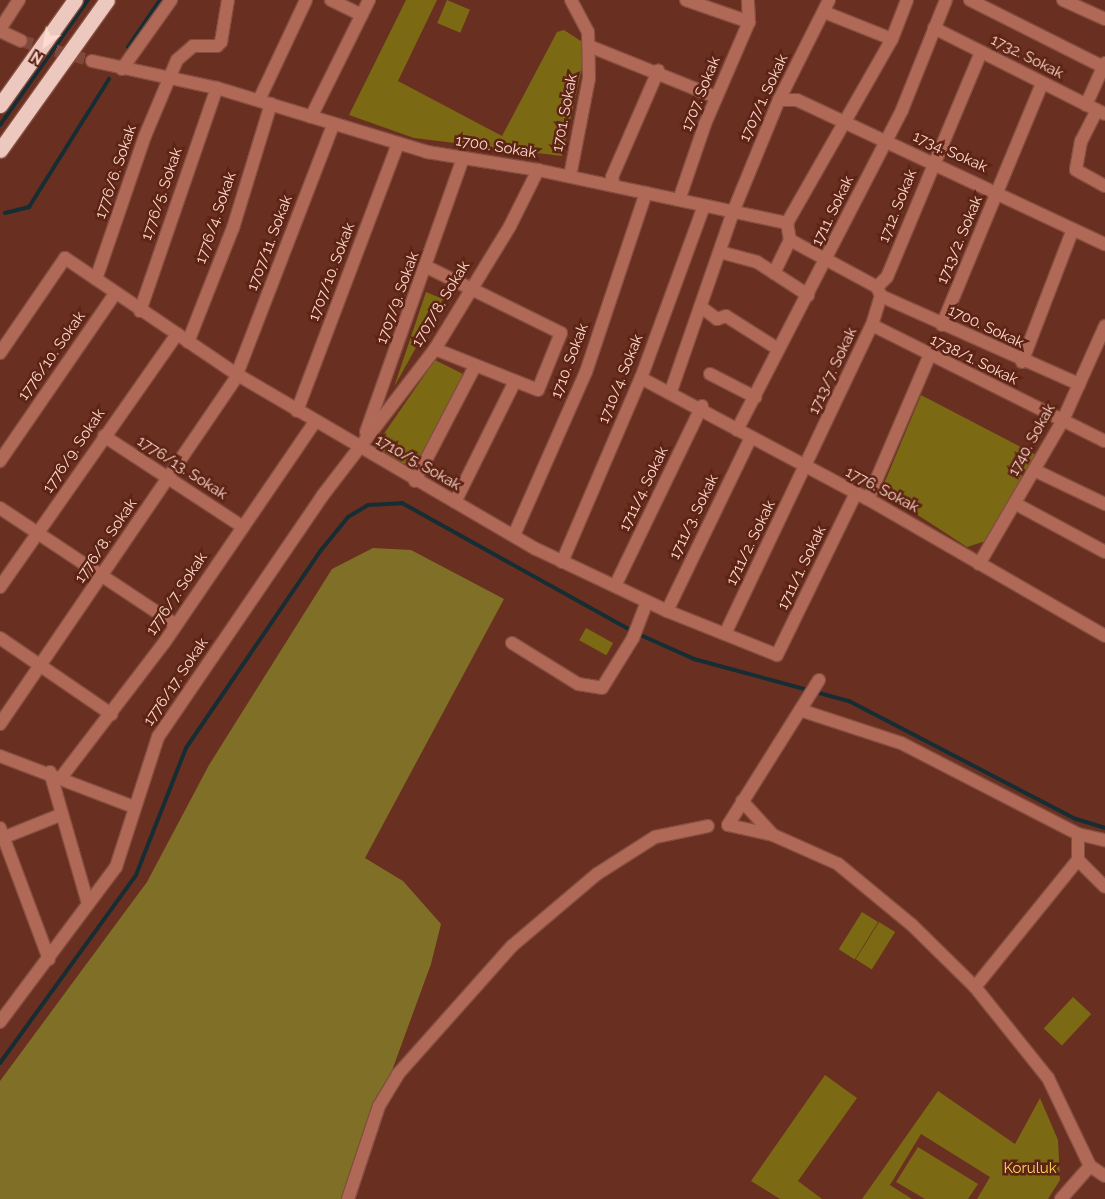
<!DOCTYPE html>
<style>
body{margin:0}
#map{position:relative;width:1105px;height:1199px;overflow:hidden;background:#692f20;font-family:Raleway,sans-serif}
div>[style]{position:absolute}
[style*='--x']{left:calc(var(--x)*1px);top:calc(var(--y)*1px);width:calc(var(--w)*1px);rotate:calc(var(--a)*1deg)}
.green>*{inset:0;background:#7c6914;transform-origin:0 0}
.forest>*{inset:0;background:#806f26}
.stream>*{height:4px;margin:-2px;padding:0 2px;transform-origin:2px;border-radius:2px;background:#162d33}
.minor-tunnel>*{height:12px;margin-top:-6px;transform-origin:0;background:repeating-linear-gradient(90deg,#7f483a 0 12px,transparent 0 18px)}
.roads{filter:drop-shadow(1px 0 #844e40) drop-shadow(-1px 0 #844e40) drop-shadow(0 1px #844e40) drop-shadow(0 -1px #844e40)}
.minor>*{height:12px;margin:-6px;padding:0 6px;transform-origin:6px;border-radius:6px;background:#b16957}
.highway>*{height:15px;margin:-7.5px;padding:0 7.5px;transform-origin:7.5px;border-radius:7.5px;background:#ecc8bf}
span{translate:-50% -50%;white-space:nowrap;text-align:center;line-height:1.15;-webkit-text-stroke:5px #5d2415;paint-order:stroke}
.street-label{font-size:15px;color:#fed9cf}
.park-label{font-size:15px;color:#fada5a}
.north{position:absolute;left:20px;top:20px;width:50px;height:50px;-webkit-text-stroke:4px #5d2415;paint-order:stroke;rotate:211deg;font-size:14px;font-weight:700;line-height:20px;text-align:center;color:#fed9cf}
.north::after{content:'';display:block;margin:auto;width:18px;height:22px;background:#fed9cf;clip-path:polygon(50% 0,100% 100%,50% 72%,0 100%)}
</style>
<div id="map">
<div class="green">
<i style="clip-path:polygon(406px 0,437px 0,398px 81px,502px 136px,557px 32px,564px 30px,587px 45px,562px 156px,414px 138px,349px 115px)"></i>
<i style="left:447px;top:0;width:25px;height:25px;rotate:23deg"></i>
<i style="clip-path:polygon(426px 292px,443px 299px,394px 387px)"></i>
<i style="clip-path:polygon(435px 360px,463px 374px,415px 474px,374px 448px)"></i>
<i style="clip-path:polygon(921px 395px,1036px 455px,986px 541px,967px 547px,881px 491px)"></i>
<i style="left:586px;top:628px;width:31px;height:14px;rotate:29deg"></i>
<i style="left:862px;top:912px;width:19px;height:44px;rotate:32deg"></i>
<i style="left:879px;top:922px;width:19px;height:44px;rotate:32deg"></i>
<i style="left:1073px;top:997px;width:25px;height:43px;rotate:43deg"></i>
<i style="clip-path:polygon(825px 1075px,857px 1098px,798px 1181px,822px 1199px,780px 1199px,751px 1181px)"></i>
<i style="clip-path:polygon(938px 1091px,1015px 1144px,1040px 1098px,1058px 1140px,1060px 1180px,1048px 1199px,977px 1199px,990px 1177px,921px 1134px,890px 1185px,912px 1199px,862px 1199px)"></i>
<i style="clip-path:polygon(918px 1147px,978px 1184px,968px 1199px,925px 1199px,896px 1182px)"></i>
</div>
<div class="forest">
<i style="clip-path:polygon(373px 548px,411px 550px,504px 599px,365px 858px,403px 881px,441px 924px,431px 964px,345px 1199px,0 1199px,0 1081px,147px 882px,209px 765px,332px 569px)"></i>
</div>
<div class="stream">
<i style="--x:128;--y:47;--w:57;--a:-55.8"></i>
<i style="--x:0;--y:125;--w:153;--a:-54.9"></i>
<i style="--x:5;--y:213;--w:25;--a:-14"></i>
<i style="--x:29;--y:207;--w:151;--a:-58"></i>
<i style="--x:0;--y:1063;--w:232;--a:-54.1"></i>
<i style="--x:136;--y:875;--w:136;--a:-68.5"></i>
<i style="--x:186;--y:748;--w:241;--a:-55.7"></i>
<i style="--x:322;--y:549;--w:41;--a:-50.9"></i>
<i style="--x:348;--y:517;--w:23;--a:-31"></i>
<i style="--x:368;--y:505;--w:34;--a:-3"></i>
<i style="--x:402;--y:503;--w:268;--a:29.1"></i>
<i style="--x:636;--y:633;--w:64;--a:24.1"></i>
<i style="--x:694;--y:659;--w:161;--a:15.2"></i>
<i style="--x:849;--y:701;--w:256;--a:27.5"></i>
<i style="--x:1076;--y:819;--w:30;--a:17"></i>
</div>
<div class="minor-tunnel">
<i style="--x:21;--y:41;--w:74;--a:15.7"></i>
</div>
<div class="roads">
<div class="minor">
<i style="--x:331;--y:0;--w:34;--a:26"></i>
<i style="--x:686;--y:0;--w:67;--a:19.2"></i>
<i style="--x:970;--y:0;--w:149;--a:26.7"></i>
<i style="--x:1063;--y:0;--w:46;--a:24.3"></i>
<i style="--x:824;--y:12;--w:73;--a:21.7"></i>
<i style="--x:934;--y:28;--w:191;--a:26.7"></i>
<i style="--x:0;--y:29;--w:35;--a:-57"></i>
<i style="--x:0;--y:31;--w:23;--a:25"></i>
<i style="--x:589;--y:46;--w:137;--a:21.9"></i>
<i style="--x:92;--y:61;--w:128;--a:12.2"></i>
<i style="--x:217;--y:88;--w:220;--a:16.9"></i>
<i style="--x:427;--y:152;--w:112;--a:9.2"></i>
<i style="--x:538;--y:170;--w:255;--a:12"></i>
<i style="--x:787;--y:223;--w:17;--a:80"></i>
<i style="--x:790;--y:240;--w:99;--a:28.4"></i>
<i style="--x:122;--y:69;--w:85;--a:-54.6"></i>
<i style="--x:259;--y:100;--w:110;--a:-64.8"></i>
<i style="--x:779;--y:100;--w:18;--a:0"></i>
<i style="--x:797;--y:100;--w:340;--a:25.1"></i>
<i style="--x:1086;--y:105;--w:46;--a:-65.7"></i>
<i style="--x:1097;--y:110;--w:35;--a:117"></i>
<i style="--x:1081;--y:141;--w:29;--a:100"></i>
<i style="--x:1076;--y:170;--w:33;--a:29"></i>
<i style="--x:311;--y:117;--w:131;--a:-63.6"></i>
<i style="--x:570;--y:176;--w:100;--a:-79"></i>
<i style="--x:589;--y:78;--w:46;--a:-91.2"></i>
<i style="--x:588;--y:32;--w:36;--a:-118"></i>
<i style="--x:614;--y:186;--w:9;--a:-103"></i>
<i style="--x:612;--y:177;--w:116;--a:-66.5"></i>
<i style="--x:679;--y:200;--w:80;--a:-71.1"></i>
<i style="--x:705;--y:124;--w:111;--a:-66.7"></i>
<i style="--x:749;--y:22;--w:22;--a:-93"></i>
<i style="--x:787;--y:223;--w:212;--a:-60.3"></i>
<i style="--x:892;--y:39;--w:42;--a:-69"></i>
<i style="--x:720;--y:252;--w:38;--a:15"></i>
<i style="--x:757;--y:262;--w:61;--a:32.9"></i>
<i style="--x:427;--y:267;--w:149;--a:26.2"></i>
<i style="--x:561;--y:333;--w:61;--a:112"></i>
<i style="--x:538;--y:390;--w:111;--a:-158.3"></i>
<i style="--x:774;--y:273;--w:37;--a:-64"></i>
<i style="--x:96;--y:279;--w:151;--a:-71.1"></i>
<i style="--x:145;--y:136;--w:82;--a:-67.2"></i>
<i style="--x:177;--y:60;--w:21;--a:-41"></i>
<i style="--x:193;--y:46;--w:24;--a:0"></i>
<i style="--x:217;--y:46;--w:6;--a:-45"></i>
<i style="--x:221;--y:42;--w:43;--a:-80.5"></i>
<i style="--x:877;--y:287;--w:14;--a:-45"></i>
<i style="--x:887;--y:277;--w:244;--a:-67.3"></i>
<i style="--x:881;--y:296;--w:217;--a:24"></i>
<i style="--x:701;--y:307;--w:20;--a:37"></i>
<i style="--x:717;--y:319;--w:9;--a:-18"></i>
<i style="--x:726;--y:316;--w:62;--a:32.4"></i>
<i style="--x:140;--y:311;--w:236;--a:-71"></i>
<i style="--x:872;--y:325;--w:260;--a:26.5"></i>
<i style="--x:942;--y:325;--w:261;--a:-67.5"></i>
<i style="--x:188;--y:342;--w:123;--a:-68.5"></i>
<i style="--x:233;--y:228;--w:130;--a:-73"></i>
<i style="--x:0;--y:353;--w:115;--a:-55.6"></i>
<i style="--x:65;--y:258;--w:209;--a:34.1"></i>
<i style="--x:238;--y:375;--w:345;--a:30.3"></i>
<i style="--x:536;--y:549;--w:145;--a:25.3"></i>
<i style="--x:667;--y:611;--w:118;--a:21.8"></i>
<i style="--x:777;--y:655;--w:178;--a:-64"></i>
<i style="--x:1022;--y:362;--w:142;--a:-69"></i>
<i style="--x:237;--y:374;--w:267;--a:-68.9"></i>
<i style="--x:710;--y:374;--w:51;--a:27.1"></i>
<i style="--x:641;--y:378;--w:257;--a:28.1"></i>
<i style="--x:868;--y:499;--w:274;--a:30"></i>
<i style="--x:671;--y:391;--w:189;--a:-70.9"></i>
<i style="--x:733;--y:212;--w:121;--a:-67.7"></i>
<i style="--x:779;--y:100;--w:112;--a:-63.4"></i>
<i style="--x:297;--y:411;--w:285;--a:-69.3"></i>
<i style="--x:737;--y:430;--w:360;--a:-62.7"></i>
<i style="--x:902;--y:110;--w:118;--a:-68.2"></i>
<i style="--x:366;--y:432;--w:291;--a:-70.5"></i>
<i style="--x:104;--y:436;--w:166;--a:33.2"></i>
<i style="--x:0;--y:461;--w:201;--a:-55.5"></i>
<i style="--x:1034;--y:470;--w:79;--a:25.6"></i>
<i style="--x:415;--y:481;--w:130;--a:-62.4"></i>
<i style="--x:868;--y:499;--w:155;--a:-66.8"></i>
<i style="--x:455;--y:502;--w:135;--a:-63.6"></i>
<i style="--x:1016;--y:504;--w:101;--a:28.3"></i>
<i style="--x:0;--y:508;--w:211;--a:33.6"></i>
<i style="--x:514;--y:535;--w:178;--a:-66.2"></i>
<i style="--x:586;--y:372;--w:189;--a:-71.5"></i>
<i style="--x:562;--y:562;--w:200;--a:-66.8"></i>
<i style="--x:641;--y:378;--w:183;--a:-69.9"></i>
<i style="--x:979;--y:564;--w:167;--a:-59.7"></i>
<i style="--x:1063;--y:420;--w:103;--a:-65.9"></i>
<i style="--x:615;--y:586;--w:200;--a:-64.2"></i>
<i style="--x:0;--y:587;--w:309;--a:-55"></i>
<i style="--x:667;--y:611;--w:193;--a:-64.2"></i>
<i style="--x:725;--y:634;--w:342;--a:-64.6"></i>
<i style="--x:872;--y:325;--w:30;--a:-73"></i>
<i style="--x:881;--y:296;--w:10;--a:-114"></i>
<i style="--x:0;--y:638;--w:135;--a:34.4"></i>
<i style="--x:512;--y:643;--w:78;--a:31.8"></i>
<i style="--x:578;--y:684;--w:24;--a:9"></i>
<i style="--x:602;--y:688;--w:59;--a:-58.2"></i>
<i style="--x:633;--y:638;--w:39;--a:-69"></i>
<i style="--x:819;--y:680;--w:171;--a:122.1"></i>
<i style="--x:728;--y:825;--w:46;--a:12.5"></i>
<i style="--x:773;--y:835;--w:71;--a:24"></i>
<i style="--x:838;--y:864;--w:96;--a:39.5"></i>
<i style="--x:912;--y:925;--w:88;--a:44.5"></i>
<i style="--x:975;--y:987;--w:117;--a:51.3"></i>
<i style="--x:1048;--y:1078;--w:98;--a:64.5"></i>
<i style="--x:1090;--y:1166;--w:18;--a:34"></i>
<i style="--x:800;--y:710;--w:106;--a:18.1"></i>
<i style="--x:901;--y:743;--w:199;--a:27.2"></i>
<i style="--x:1078;--y:834;--w:28;--a:13"></i>
<i style="--x:0;--y:724;--w:422;--a:-55.7"></i>
<i style="--x:0;--y:756;--w:143;--a:20.8"></i>
<i style="--x:50;--y:772;--w:137;--a:73.9"></i>
<i style="--x:60;--y:779;--w:171;--a:-52.6"></i>
<i style="--x:164;--y:643;--w:268;--a:-55.7"></i>
<i style="--x:742;--y:801;--w:46;--a:47.6"></i>
<i style="--x:0;--y:828;--w:140;--a:69.5"></i>
<i style="--x:1078;--y:834;--w:26;--a:90"></i>
<i style="--x:1078;--y:860;--w:38;--a:45"></i>
<i style="--x:0;--y:839;--w:65;--a:-21.8"></i>
<i style="--x:975;--y:987;--w:164;--a:-51"></i>
<i style="--x:0;--y:1022;--w:194;--a:-53.2"></i>
<i style="--x:116;--y:867;--w:137;--a:-72.1"></i>
<i style="--x:158;--y:737;--w:293;--a:-55.7"></i>
<i style="--x:323;--y:495;--w:184;--a:-52.5"></i>
<i style="--x:435;--y:349;--w:144;--a:-58.6"></i>
<i style="--x:510;--y:226;--w:63;--a:-63.4"></i>
<i style="--x:348;--y:1199;--w:98;--a:-71.6"></i>
<i style="--x:379;--y:1106;--w:37;--a:-59"></i>
<i style="--x:398;--y:1074;--w:171;--a:-48.3"></i>
<i style="--x:512;--y:946;--w:111;--a:-40.3"></i>
<i style="--x:597;--y:874;--w:69;--a:-32.5"></i>
<i style="--x:655;--y:837;--w:54;--a:-11.7"></i>
<i style="--x:1061;--y:1199;--w:44;--a:-48.7"></i>
</div>
<div class="highway">
<i style="--x:0;--y:105;--w:129;--a:-54.5"></i>
<i style="--x:0;--y:150;--w:184;--a:-54.5"></i>
</div>
</div>
<div class="street-label">
<span style="left:1027px;top:57px;rotate:27deg">1732. Sokak</span>
<span style="left:701px;top:94px;rotate:-68deg">1707. Sokak</span>
<span style="left:764px;top:98px;rotate:-65deg">1707/1. Sokak</span>
<span style="left:565px;top:113px;rotate:-79deg">1701. Sokak</span>
<span style="left:496px;top:147px;rotate:9deg">1700. Sokak</span>
<span style="left:950px;top:152px;rotate:24deg">1734. Sokak</span>
<span style="left:116px;top:172px;rotate:-71deg">1776/6. Sokak</span>
<span style="left:162px;top:194px;rotate:-71deg">1776/5. Sokak</span>
<span style="left:898px;top:206px;rotate:-68deg">1712. Sokak</span>
<span style="left:833px;top:211px;rotate:-64deg">1711. Sokak</span>
<span style="left:216px;top:218px;rotate:-71deg">1776/4. Sokak</span>
<span style="left:960px;top:240px;rotate:-67deg">1713/2. Sokak</span>
<span style="left:270px;top:243px;rotate:-69deg">1707/11. Sokak</span>
<span style="left:332px;top:272px;rotate:-69deg">1707/10. Sokak</span>
<span style="left:398px;top:298px;rotate:-70deg">1707/9. Sokak</span>
<span style="left:441px;top:304px;rotate:-59deg">1707/8. Sokak</span>
<span style="left:986px;top:327px;rotate:25deg">1700. Sokak</span>
<span style="left:52px;top:356px;rotate:-55deg">1776/10. Sokak</span>
<span style="left:974px;top:360px;rotate:26deg">1738/1. Sokak</span>
<span style="left:570px;top:361px;rotate:-69deg">1710. Sokak</span>
<span style="left:833px;top:371px;rotate:-65deg">1713/7. Sokak</span>
<span style="left:621px;top:379px;rotate:-68deg">1710/4. Sokak</span>
<span style="left:1032px;top:440px;rotate:-61deg">1740. Sokak</span>
<span style="left:74px;top:451px;rotate:-56deg">1776/9. Sokak</span>
<span style="left:418px;top:463px;rotate:30deg">1710/5. Sokak</span>
<span style="left:182px;top:468px;rotate:33deg">1776/13. Sokak</span>
<span style="left:644px;top:489px;rotate:-64deg">1711/4. Sokak</span>
<span style="left:882px;top:490px;rotate:28deg">1776. Sokak</span>
<span style="left:694px;top:517px;rotate:-64deg">1711/3. Sokak</span>
<span style="left:106px;top:541px;rotate:-56deg">1776/8. Sokak</span>
<span style="left:751px;top:543px;rotate:-64deg">1711/2. Sokak</span>
<span style="left:802px;top:568px;rotate:-64deg">1711/1. Sokak</span>
<span style="left:177px;top:594px;rotate:-56deg">1776/7. Sokak</span>
<span style="left:176px;top:682px;rotate:-56deg">1776/17. Sokak</span>
</div>
<div class="park-label">
<span style="left:1030px;top:1169px">Koruluk</span>
</div>
<div class="north">N</div>
</div>
